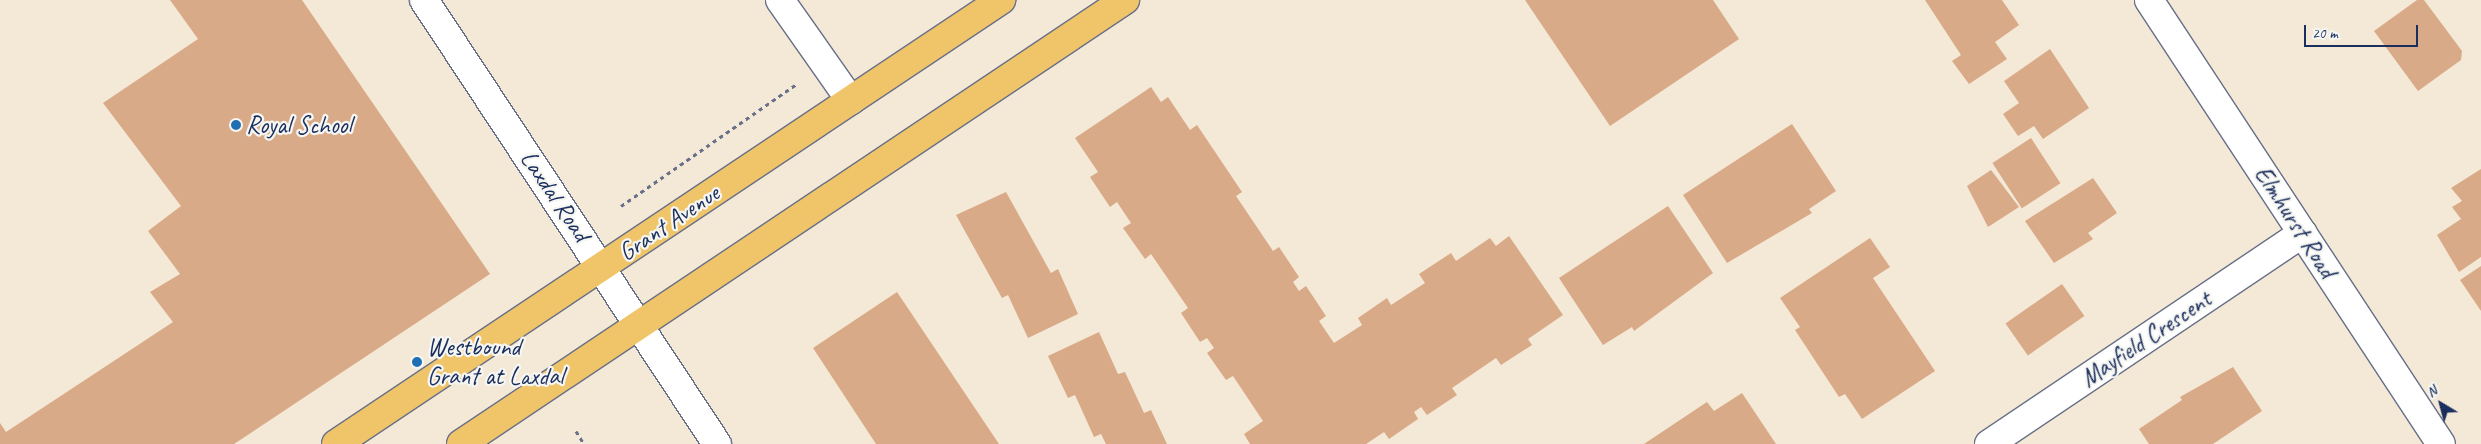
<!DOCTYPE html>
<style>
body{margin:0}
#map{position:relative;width:2481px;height:444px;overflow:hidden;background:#f4e8d6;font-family:Caveat,sans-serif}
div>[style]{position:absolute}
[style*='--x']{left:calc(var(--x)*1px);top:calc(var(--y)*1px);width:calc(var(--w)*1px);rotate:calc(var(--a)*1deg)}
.building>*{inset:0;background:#d9aa88;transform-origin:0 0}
.path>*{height:3px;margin-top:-1.5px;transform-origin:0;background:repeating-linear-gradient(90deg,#677088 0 4px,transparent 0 8px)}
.roads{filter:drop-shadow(1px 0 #677088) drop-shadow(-1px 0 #677088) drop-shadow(0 1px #677088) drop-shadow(0 -1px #677088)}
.minor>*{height:28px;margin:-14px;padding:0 14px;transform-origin:14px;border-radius:14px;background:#fff}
.major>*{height:28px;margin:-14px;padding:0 14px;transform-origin:14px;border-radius:14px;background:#f0c469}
.dots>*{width:14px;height:14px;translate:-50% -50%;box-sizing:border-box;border:2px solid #f6f6f2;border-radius:50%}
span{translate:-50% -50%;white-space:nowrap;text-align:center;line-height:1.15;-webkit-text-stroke:4.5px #f6f6f2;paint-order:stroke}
.poi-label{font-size:25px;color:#1b2f5e}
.left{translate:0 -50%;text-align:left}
.street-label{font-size:25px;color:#1b2f5e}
.north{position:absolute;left:2416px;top:379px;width:50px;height:50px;-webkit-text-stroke:4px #f6f6f2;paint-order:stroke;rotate:323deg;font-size:14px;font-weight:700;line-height:20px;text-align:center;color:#1b2f5e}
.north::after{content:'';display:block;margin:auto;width:18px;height:22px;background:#1b2f5e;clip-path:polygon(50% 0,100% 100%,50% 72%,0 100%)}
.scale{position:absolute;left:2304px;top:25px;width:114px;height:22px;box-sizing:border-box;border:2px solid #1b2f5e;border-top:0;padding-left:6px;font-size:15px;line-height:18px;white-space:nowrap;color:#1b2f5e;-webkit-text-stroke:4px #f6f6f2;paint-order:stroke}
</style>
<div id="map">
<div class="building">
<i style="clip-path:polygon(170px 0,302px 0,490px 274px,234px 444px,0 444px,0 423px,6px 432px,173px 322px,150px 292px,180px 274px,148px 231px,181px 206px,103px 103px,198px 39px)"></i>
<i style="clip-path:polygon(1525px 0,1713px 0,1739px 39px,1610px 126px)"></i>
<i style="clip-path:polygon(1925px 0,2002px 0,2019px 25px,1995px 42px,2007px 59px,1969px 84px,1952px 61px,1961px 55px)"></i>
<i style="clip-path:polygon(2417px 0,2424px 0,2462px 51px,2461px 60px,2418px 91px,2374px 31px)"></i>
<i style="clip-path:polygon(2050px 49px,2089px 108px,2043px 139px,2034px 126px,2018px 136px,2003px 114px,2019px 103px,2004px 81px)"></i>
<i style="clip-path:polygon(1151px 87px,1161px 102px,1168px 97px,1190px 130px,1197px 125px,1242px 192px,1236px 196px,1273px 251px,1279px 247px,1299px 277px,1293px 282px,1299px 291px,1306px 286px,1326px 316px,1319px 321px,1334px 343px,1362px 325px,1358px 318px,1387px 298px,1391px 305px,1425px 283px,1419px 274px,1451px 253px,1456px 261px,1490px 238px,1496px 246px,1509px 236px,1563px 315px,1528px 339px,1532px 345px,1501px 365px,1496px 358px,1452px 388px,1457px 395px,1427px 415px,1421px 407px,1414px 412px,1418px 419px,1389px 439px,1384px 432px,1366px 444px,1250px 444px,1244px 434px,1263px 421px,1233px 376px,1226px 380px,1207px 353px,1214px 348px,1207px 338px,1200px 342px,1181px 313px,1188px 308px,1151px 254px,1145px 259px,1123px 228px,1131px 223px,1117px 202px,1110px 207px,1090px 177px,1098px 172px,1075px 138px)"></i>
<i style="clip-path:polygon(1792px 124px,1836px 191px,1809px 209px,1812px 213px,1727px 263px,1683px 195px)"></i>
<i style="left:2031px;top:138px;width:54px;height:46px;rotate:57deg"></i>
<i style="clip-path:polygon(2481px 169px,2481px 257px,2459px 272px,2437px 235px,2461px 219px,2452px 207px,2462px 201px,2451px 188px)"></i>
<i style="clip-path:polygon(1991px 170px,2019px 207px,1988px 227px,1967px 186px)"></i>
<i style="clip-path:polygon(2093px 178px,2117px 213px,2088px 233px,2093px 239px,2054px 263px,2025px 221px)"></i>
<i style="clip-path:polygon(1006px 192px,1051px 273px,1058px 269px,1078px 314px,1028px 338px,1008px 295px,1002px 298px,956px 215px)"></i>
<i style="clip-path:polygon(1668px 206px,1713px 273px,1634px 331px,1632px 327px,1603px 345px,1559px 278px)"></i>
<i style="clip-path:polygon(1870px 238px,1890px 267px,1873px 278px,1935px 371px,1862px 419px,1845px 394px,1839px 397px,1795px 330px,1800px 327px,1780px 298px)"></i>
<i style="clip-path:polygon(2481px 266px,2481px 311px,2460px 280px)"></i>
<i style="left:2062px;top:284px;width:39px;height:69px;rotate:55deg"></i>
<i style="clip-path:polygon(897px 292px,999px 444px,876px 444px,813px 348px)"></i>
<i style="clip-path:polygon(1099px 332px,1118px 374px,1125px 372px,1144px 413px,1151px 410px,1167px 444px,1106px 444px,1101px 434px,1094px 437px,1075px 395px,1068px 398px,1048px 356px)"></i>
<i style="clip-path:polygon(2233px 367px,2262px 411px,2213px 444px,2149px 444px,2139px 429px,2182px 400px,2180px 397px)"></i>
<i style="clip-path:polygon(1742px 393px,1776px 444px,1644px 444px,1707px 402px,1714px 411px)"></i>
</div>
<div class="path">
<i style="--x:621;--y:206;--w:216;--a:-34.8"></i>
<i style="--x:576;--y:431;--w:15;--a:58"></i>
</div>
<div class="roads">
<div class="minor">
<i style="--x:424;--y:0;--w:532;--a:56.58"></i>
<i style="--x:780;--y:0;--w:123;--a:54.9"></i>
<i style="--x:2149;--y:0;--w:531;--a:56.67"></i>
<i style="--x:1989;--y:444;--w:378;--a:-33.9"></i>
</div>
<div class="major">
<i style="--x:336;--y:444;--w:800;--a:-33.73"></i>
<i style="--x:461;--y:444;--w:799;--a:-33.77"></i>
</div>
</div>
<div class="dots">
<i style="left:236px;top:125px;background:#1f6fb2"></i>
<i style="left:417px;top:362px;background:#1f6fb2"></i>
</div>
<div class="poi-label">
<span class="left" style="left:246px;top:125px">Royal School</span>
<span class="left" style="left:427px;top:362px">Westbound<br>Grant at Laxdal</span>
</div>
<div class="street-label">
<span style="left:555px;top:196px;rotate:56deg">Laxdal Road</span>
<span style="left:2295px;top:222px;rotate:57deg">Elmhurst Road</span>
<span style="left:669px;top:223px;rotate:-34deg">Grant Avenue</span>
<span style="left:2146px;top:339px;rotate:-34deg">Mayfield Crescent</span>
</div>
<div class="north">N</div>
<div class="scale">20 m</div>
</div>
